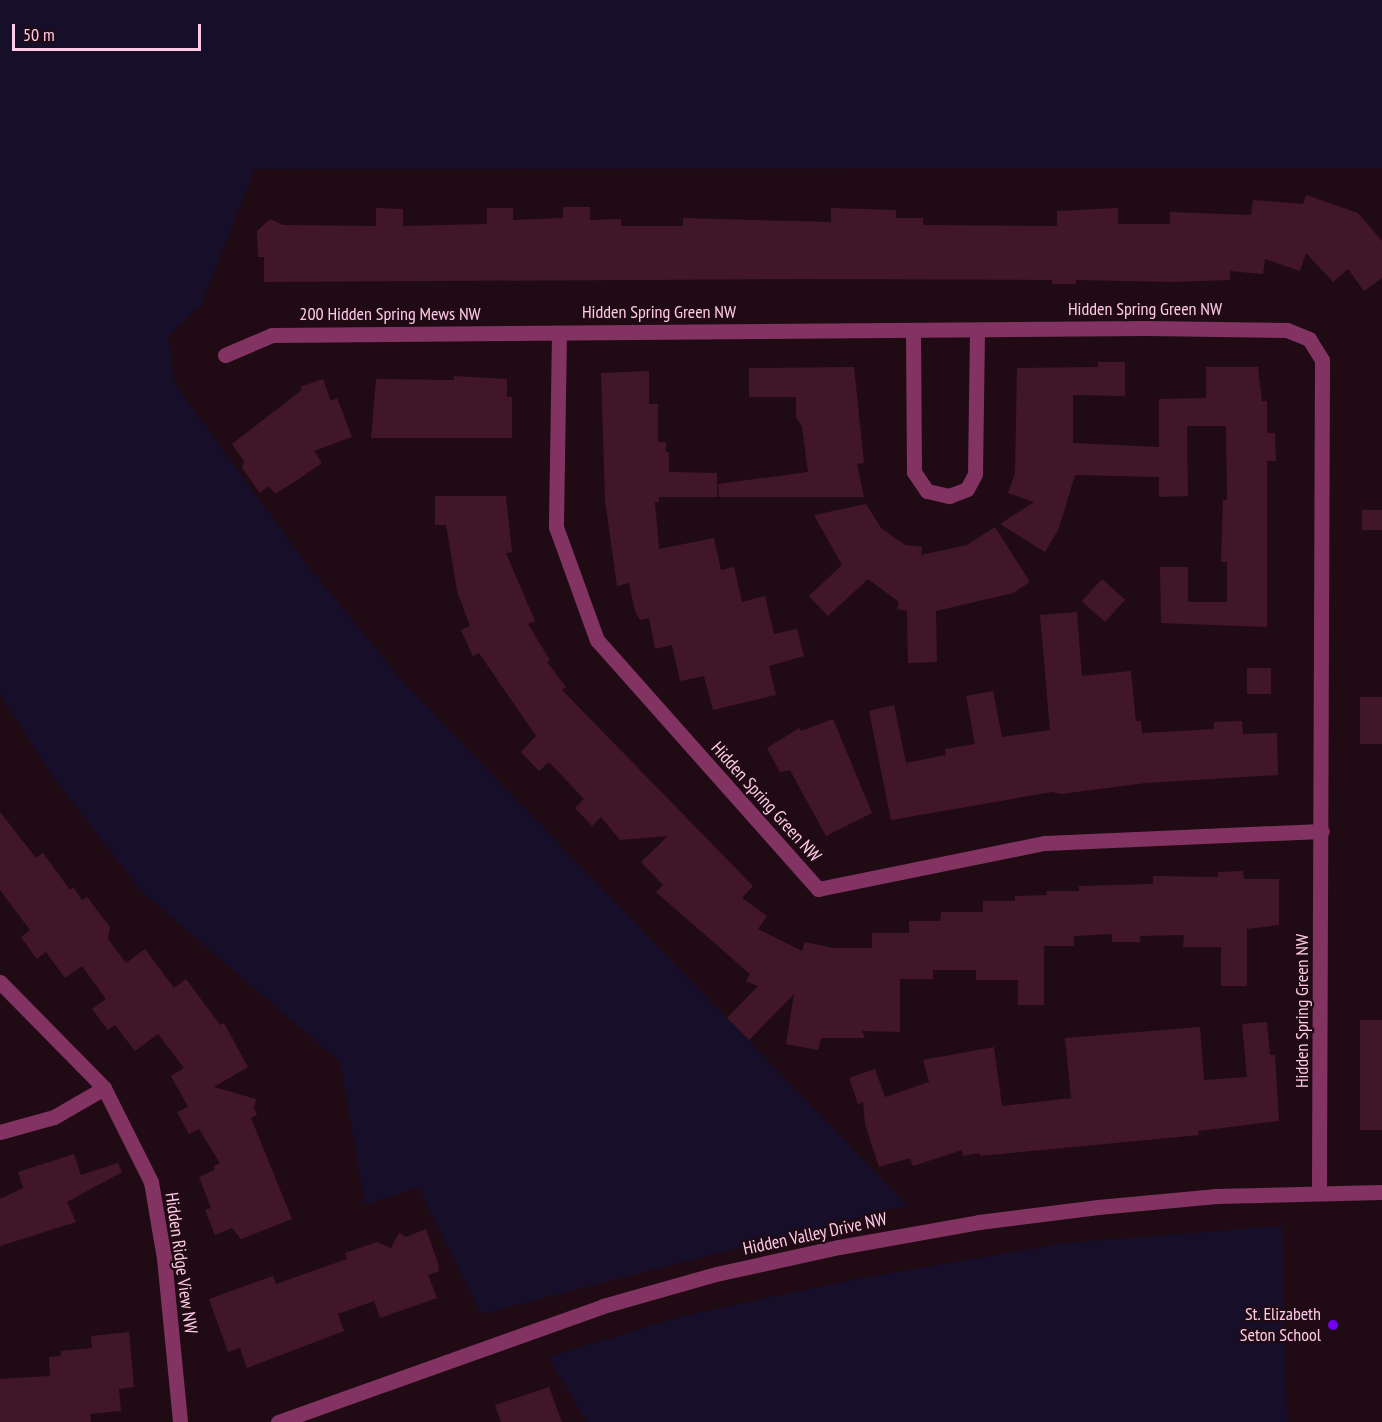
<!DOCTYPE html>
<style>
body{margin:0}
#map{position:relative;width:1382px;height:1422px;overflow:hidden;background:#200b15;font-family:"PT Sans Narrow",sans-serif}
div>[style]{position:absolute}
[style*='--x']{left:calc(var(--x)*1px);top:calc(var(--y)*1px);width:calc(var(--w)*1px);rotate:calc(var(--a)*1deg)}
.green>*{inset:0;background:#170e2a}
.building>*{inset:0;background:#421629;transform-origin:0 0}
.minor>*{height:15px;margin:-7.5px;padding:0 7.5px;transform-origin:7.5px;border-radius:7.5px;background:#823362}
.dots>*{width:16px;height:16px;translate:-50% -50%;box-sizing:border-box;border:3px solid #200b15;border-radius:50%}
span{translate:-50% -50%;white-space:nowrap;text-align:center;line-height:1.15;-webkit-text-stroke:4.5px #200b15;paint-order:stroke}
.street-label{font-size:18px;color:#ffcae6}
.poi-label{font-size:18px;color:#ffcae6}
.right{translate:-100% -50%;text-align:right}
.scale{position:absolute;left:12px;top:24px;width:189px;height:27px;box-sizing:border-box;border:3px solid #ffcae6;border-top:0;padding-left:8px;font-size:18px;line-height:21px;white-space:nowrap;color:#ffcae6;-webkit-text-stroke:4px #200b15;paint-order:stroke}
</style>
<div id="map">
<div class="green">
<i style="clip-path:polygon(0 0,1382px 0,1382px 168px,255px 169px,201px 305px,168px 336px,175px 384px,304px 561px,405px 684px,907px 1205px,481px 1314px,418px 1188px,365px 1205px,340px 1062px,141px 891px,51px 774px,0 694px)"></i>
<i style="clip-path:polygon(1282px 1226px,1287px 1422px,587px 1422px,548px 1357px,687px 1315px,857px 1279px,1064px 1243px)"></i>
</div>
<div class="building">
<i style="clip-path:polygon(1306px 195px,1358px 213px,1382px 241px,1382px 278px,1364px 291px,1348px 269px,1333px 282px,1306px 253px,1300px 271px,1265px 259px,1263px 274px,1230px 271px,1230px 280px,1174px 282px,1076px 280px,1076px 284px,1052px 284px,1052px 280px,797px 279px,264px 282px,264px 257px,258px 257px,257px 231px,270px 219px,283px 225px,376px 226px,376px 208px,403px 209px,403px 226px,487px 224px,487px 208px,513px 208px,513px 220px,563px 218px,563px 207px,590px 207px,590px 220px,621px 219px,621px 226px,683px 226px,683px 218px,831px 222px,831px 208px,896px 210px,896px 218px,923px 218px,923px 225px,1057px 226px,1057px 211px,1118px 208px,1118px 224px,1170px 224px,1170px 212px,1251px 215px,1253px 200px,1303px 204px)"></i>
<i style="clip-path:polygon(1098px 362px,1125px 362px,1125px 396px,1073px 395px,1073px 443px,1159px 447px,1159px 399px,1206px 398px,1206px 367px,1258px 367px,1262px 401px,1267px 401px,1267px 433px,1275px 433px,1276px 461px,1267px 461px,1267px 627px,1161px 623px,1160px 567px,1188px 567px,1188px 602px,1227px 602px,1227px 562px,1221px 562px,1223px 500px,1227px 500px,1226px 426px,1187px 426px,1188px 496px,1159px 497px,1159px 477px,1075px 475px,1059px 528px,1045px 552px,1000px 524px,1034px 502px,1008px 493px,1015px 473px,1017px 368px,1098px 367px)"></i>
<i style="clip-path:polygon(854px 367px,864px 463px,857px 464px,864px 497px,719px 497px,718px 484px,808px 472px,802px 427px,796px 417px,796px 397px,749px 397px,749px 368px)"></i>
<i style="clip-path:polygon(649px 371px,649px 404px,658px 404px,658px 442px,666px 442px,666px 452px,669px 452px,669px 472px,717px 473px,717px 497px,659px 497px,659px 502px,655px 502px,659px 549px,714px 538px,721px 570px,734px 567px,742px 602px,765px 596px,774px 634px,797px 629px,804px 656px,769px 666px,776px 695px,713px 710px,704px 676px,680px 681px,672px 645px,655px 649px,649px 618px,640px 620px,635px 611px,629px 583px,617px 586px,605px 500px,601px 373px)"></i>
<i style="clip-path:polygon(454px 376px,507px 379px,507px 397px,512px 397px,512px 438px,371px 438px,376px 379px,454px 380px)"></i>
<i style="clip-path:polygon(323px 379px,331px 401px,337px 398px,352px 437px,314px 451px,322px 463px,299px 479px,275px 494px,269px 486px,260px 493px,242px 468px,244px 461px,232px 444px,302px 390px,300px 387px)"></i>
<i style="clip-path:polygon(435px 496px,506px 496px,512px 552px,506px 553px,535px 621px,528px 624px,550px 660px,547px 662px,566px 687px,562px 690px,753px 886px,742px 898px,767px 916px,758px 929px,802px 951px,805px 942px,833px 948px,872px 948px,872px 933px,909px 933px,909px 921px,940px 921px,941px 912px,983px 912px,983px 901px,1015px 901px,1015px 896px,1047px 895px,1047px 891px,1079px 891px,1079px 886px,1153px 884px,1153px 876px,1218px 877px,1218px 872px,1243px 871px,1244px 879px,1279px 879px,1279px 925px,1247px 929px,1247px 986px,1221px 986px,1221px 947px,1183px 947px,1184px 935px,1140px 936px,1140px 942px,1112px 942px,1112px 934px,1074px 936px,1074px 946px,1044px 946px,1044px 1005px,1018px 1005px,1018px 980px,976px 980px,976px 970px,933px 970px,933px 979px,900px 979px,900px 1032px,862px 1031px,865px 1038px,821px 1038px,818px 1050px,786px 1044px,794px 994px,749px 1040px,727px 1018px,758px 986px,746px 981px,750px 974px,656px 892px,663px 885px,641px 862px,668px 836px,620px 840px,601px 817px,592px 826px,575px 808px,584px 799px,549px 762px,539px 771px,521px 752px,536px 736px,479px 653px,473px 656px,461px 630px,470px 626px,457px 591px,446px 525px,435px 525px)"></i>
<i style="clip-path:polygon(866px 504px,881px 528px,905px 545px,922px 547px,921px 555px,967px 545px,995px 527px,1030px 582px,1013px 593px,936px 611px,937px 662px,908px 663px,907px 611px,897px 609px,899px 602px,868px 579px,828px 616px,809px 596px,842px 565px,814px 515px)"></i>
<i style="left:1362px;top:510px;width:20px;height:20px"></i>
<i style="left:1102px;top:579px;width:31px;height:30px;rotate:42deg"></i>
<i style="clip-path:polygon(1077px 612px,1082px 676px,1131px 671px,1136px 721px,1141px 721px,1142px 733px,1214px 729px,1214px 722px,1242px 721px,1243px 734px,1277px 733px,1278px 775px,1145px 783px,1061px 794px,1052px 792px,891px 820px,869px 711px,894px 705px,906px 763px,946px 755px,945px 749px,975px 744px,966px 696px,993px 691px,1002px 737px,1050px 730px,1040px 615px)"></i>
<i style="left:1247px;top:668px;width:24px;height:26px"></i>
<i style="left:1382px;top:697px;width:47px;height:22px;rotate:90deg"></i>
<i style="clip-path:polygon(833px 719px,872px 813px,826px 836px,790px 770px,780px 772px,767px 748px,799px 728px,801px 731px)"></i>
<i style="clip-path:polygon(0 812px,36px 858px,43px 853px,70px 890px,73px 887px,82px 900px,87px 897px,110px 927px,108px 939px,126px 963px,145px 949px,174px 988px,186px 979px,220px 1025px,224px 1023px,248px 1067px,214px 1087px,256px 1099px,254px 1108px,257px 1115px,251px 1118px,292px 1219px,241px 1239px,232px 1228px,215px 1235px,205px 1210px,211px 1208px,199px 1177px,215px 1170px,214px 1166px,220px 1163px,199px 1129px,189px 1134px,177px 1112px,188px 1107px,171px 1076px,184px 1068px,158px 1034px,135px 1051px,115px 1025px,108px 1030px,92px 1009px,106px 999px,82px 966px,65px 978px,46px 952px,37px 959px,21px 937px,30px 930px,0 890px)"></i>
<i style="left:1382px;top:1020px;width:110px;height:22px;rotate:90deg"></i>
<i style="clip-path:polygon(1267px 1022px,1270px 1055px,1275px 1055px,1279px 1121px,1198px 1131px,1199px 1135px,980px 1156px,980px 1153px,963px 1156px,962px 1150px,913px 1166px,910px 1158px,879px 1167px,865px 1124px,863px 1102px,858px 1104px,849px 1078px,875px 1069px,885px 1097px,929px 1082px,923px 1060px,994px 1047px,1002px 1106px,1071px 1098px,1065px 1038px,1200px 1027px,1204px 1080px,1247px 1077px,1242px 1024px)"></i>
<i style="clip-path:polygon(74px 1154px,81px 1175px,118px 1163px,122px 1172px,67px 1202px,76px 1222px,0 1246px,0 1199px,23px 1188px,18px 1172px)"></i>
<i style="clip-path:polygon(426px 1229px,438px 1263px,439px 1271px,428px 1275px,437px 1298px,380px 1318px,374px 1301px,338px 1314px,344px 1331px,247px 1368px,240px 1348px,228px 1352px,209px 1299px,273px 1276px,276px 1284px,347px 1259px,345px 1253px,377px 1242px,391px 1248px,399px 1233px,406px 1237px)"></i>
<i style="clip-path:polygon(129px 1332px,134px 1387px,119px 1389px,121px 1411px,90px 1414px,91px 1422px,0 1422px,0 1379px,50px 1376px,49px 1357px,61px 1356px,61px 1351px,92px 1348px,91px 1336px)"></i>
<i style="clip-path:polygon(549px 1387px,562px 1422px,501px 1422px,495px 1405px)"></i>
</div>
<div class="minor">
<i style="--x:913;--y:330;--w:142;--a:89.6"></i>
<i style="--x:914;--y:472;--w:23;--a:56"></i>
<i style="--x:927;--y:491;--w:23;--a:13"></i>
<i style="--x:949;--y:496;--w:19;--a:-21"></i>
<i style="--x:967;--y:489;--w:17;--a:-62"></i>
<i style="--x:975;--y:474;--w:144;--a:-89.2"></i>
<i style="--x:559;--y:333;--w:194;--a:90.9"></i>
<i style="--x:556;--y:527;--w:120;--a:70.1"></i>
<i style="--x:597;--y:640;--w:333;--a:48.4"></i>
<i style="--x:818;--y:889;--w:232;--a:-11.5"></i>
<i style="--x:1045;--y:843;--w:277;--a:-2.5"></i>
<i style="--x:225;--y:355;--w:51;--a:-23.1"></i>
<i style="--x:272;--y:335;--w:875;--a:-0.46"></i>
<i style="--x:1147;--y:328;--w:140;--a:0.8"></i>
<i style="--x:1287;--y:330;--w:24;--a:22"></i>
<i style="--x:1309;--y:339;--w:25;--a:58"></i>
<i style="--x:1322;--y:360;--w:832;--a:90.21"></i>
<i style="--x:0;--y:982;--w:148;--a:45.5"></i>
<i style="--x:104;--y:1088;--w:105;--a:63.4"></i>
<i style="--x:151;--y:1182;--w:77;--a:80.3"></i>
<i style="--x:164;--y:1258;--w:165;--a:84.4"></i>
<i style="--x:0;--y:1132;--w:56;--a:-15.5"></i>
<i style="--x:54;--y:1117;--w:58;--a:-30.1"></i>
<i style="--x:278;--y:1422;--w:345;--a:-19.6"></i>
<i style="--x:603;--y:1306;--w:117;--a:-15.8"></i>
<i style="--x:716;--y:1274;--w:126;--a:-12.4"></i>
<i style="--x:839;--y:1247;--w:142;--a:-10.1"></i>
<i style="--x:979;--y:1222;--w:120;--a:-7.2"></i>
<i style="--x:1098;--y:1207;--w:119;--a:-5.3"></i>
<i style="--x:1216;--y:1196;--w:166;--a:-1.4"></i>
</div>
<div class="dots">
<i style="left:1333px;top:1325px;background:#7200f5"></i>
</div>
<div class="street-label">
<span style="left:1145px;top:309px">Hidden Spring Green NW</span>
<span style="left:659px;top:312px">Hidden Spring Green NW</span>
<span style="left:390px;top:314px">200 Hidden Spring Mews NW</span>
<span style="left:766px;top:802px;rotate:48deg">Hidden Spring Green NW</span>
<span style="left:1302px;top:1011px;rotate:-90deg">Hidden Spring Green NW</span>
<span style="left:815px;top:1234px;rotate:-12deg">Hidden Valley Drive NW</span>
<span style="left:181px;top:1263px;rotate:82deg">Hidden Ridge View NW</span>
</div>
<div class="poi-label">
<span class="right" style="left:1321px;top:1325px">St. Elizabeth<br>Seton School</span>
</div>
<div class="scale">50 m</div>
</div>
